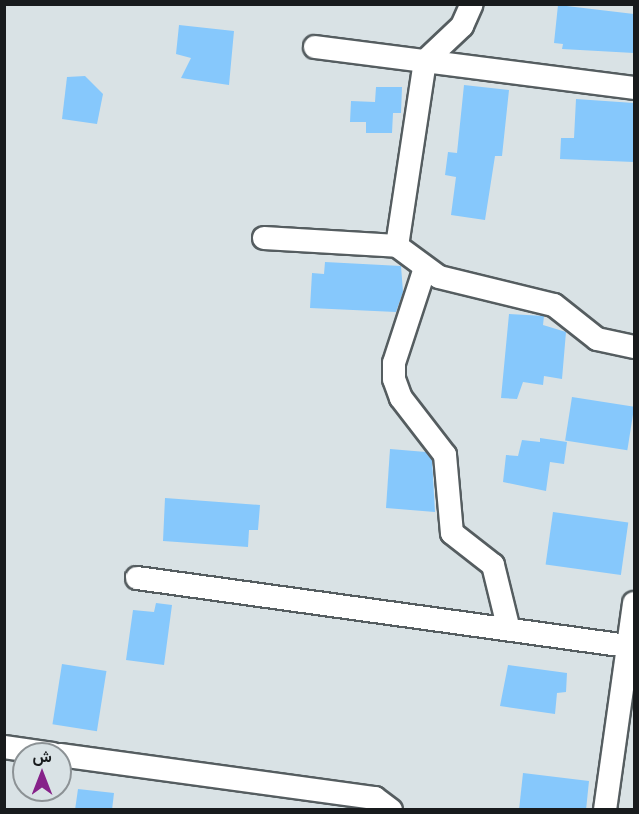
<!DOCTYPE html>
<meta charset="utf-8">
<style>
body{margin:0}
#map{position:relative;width:639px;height:814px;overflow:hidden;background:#d9e2e5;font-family:"Golos Text",Vazirmatn,sans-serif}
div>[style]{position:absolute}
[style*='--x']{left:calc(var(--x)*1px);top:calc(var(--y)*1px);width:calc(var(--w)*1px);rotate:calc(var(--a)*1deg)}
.building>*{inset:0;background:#86c8fc;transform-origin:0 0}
.roads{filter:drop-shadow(2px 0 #555d60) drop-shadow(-2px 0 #555d60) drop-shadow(0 2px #555d60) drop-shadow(0 -2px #555d60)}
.minor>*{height:22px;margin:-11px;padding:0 11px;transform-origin:11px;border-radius:11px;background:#fff}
span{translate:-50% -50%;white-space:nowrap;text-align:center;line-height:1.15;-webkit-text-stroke:6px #d9e2e5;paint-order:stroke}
.frame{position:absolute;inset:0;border:6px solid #181b1d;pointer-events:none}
.north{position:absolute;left:12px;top:742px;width:60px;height:60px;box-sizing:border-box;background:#d9e2e5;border:2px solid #8c9295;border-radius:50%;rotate:0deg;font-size:16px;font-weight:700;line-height:24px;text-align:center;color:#181b1d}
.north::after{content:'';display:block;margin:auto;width:21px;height:27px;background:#862189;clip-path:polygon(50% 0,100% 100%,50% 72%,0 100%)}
</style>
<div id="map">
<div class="building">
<i style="clip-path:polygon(558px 5px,634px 14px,634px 53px,562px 49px,563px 44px,554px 43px)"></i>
<i style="clip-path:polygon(179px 25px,234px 31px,229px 85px,181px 78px,191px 58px,176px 54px)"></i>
<i style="clip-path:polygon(85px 76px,103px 94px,97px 124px,62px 119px,67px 77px)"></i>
<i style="clip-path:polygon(464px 85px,509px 90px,502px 156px,495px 156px,485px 220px,451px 215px,456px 177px,445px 175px,448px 152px,457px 153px)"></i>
<i style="clip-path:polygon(376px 87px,402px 87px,401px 113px,393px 113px,392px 133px,366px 133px,366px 122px,350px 122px,351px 101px,375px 102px)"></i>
<i style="clip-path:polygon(576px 99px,634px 103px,634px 162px,560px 159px,561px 138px,574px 138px)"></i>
<i style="clip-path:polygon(325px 262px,401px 266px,403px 292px,396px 312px,310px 308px,312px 273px,324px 274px)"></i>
<i style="clip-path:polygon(509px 314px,544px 316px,543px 325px,566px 332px,562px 379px,544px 376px,543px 385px,523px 382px,517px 399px,501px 398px)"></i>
<i style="left:572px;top:397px;width:63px;height:44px;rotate:9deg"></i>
<i style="clip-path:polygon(540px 438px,567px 442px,564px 464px,550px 462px,546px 491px,503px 482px,506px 455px,518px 456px,522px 440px,540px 442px)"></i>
<i style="clip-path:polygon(390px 449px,426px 452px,432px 460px,435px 512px,386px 508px)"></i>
<i style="clip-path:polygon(165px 498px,260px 505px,258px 530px,249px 530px,248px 547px,163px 541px)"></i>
<i style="left:553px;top:512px;width:76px;height:53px;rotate:8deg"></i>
<i style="clip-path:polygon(156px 603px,172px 605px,164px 665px,126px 660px,133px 610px,154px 612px)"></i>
<i style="left:62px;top:664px;width:45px;height:61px;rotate:9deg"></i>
<i style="clip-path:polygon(508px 665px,567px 673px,566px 692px,557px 693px,555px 714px,500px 706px)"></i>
<i style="clip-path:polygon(523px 773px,589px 781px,586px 810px,519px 810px)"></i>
<i style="clip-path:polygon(78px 789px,114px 793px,112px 810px,75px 810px)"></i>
</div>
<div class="roads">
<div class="minor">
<i style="--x:315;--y:47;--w:322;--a:7.3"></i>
<i style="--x:264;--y:238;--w:133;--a:3.4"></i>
<i style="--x:397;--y:246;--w:52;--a:36.4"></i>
<i style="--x:439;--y:277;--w:118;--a:13.7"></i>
<i style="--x:554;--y:305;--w:55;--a:38.3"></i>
<i style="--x:597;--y:339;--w:38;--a:12"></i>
<i style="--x:397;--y:246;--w:187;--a:-81.4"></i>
<i style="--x:425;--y:61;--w:51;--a:-43.4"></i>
<i style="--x:462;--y:26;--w:24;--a:-66"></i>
<i style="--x:425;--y:268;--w:100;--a:108.1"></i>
<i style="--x:394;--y:363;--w:16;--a:90"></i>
<i style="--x:394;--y:379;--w:20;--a:70"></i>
<i style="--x:401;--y:398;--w:72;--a:52.3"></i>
<i style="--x:445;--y:455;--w:78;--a:84.9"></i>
<i style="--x:452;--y:533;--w:52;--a:38"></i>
<i style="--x:493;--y:565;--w:63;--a:76.2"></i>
<i style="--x:137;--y:578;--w:496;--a:7.9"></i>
<i style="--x:4;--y:747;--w:49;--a:8.1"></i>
<i style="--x:60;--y:755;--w:318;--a:7.8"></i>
<i style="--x:375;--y:798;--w:20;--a:37"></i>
<i style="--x:605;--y:810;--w:209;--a:-82"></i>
</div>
</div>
<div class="frame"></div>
<div class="north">ش</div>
</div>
